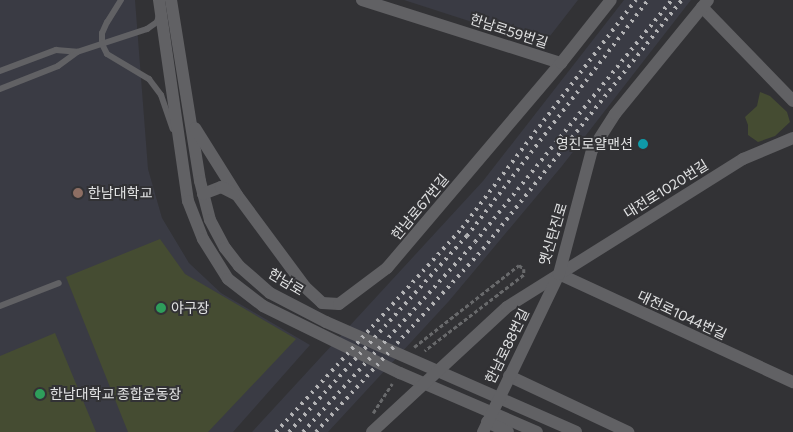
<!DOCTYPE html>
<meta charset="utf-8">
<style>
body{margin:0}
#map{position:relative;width:793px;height:432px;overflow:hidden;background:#323235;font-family:Commissioner,"Noto Sans KR",sans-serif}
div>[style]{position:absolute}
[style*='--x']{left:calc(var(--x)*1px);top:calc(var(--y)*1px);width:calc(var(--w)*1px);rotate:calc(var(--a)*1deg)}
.built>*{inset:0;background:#3a3b44}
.green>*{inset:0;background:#454c32}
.path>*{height:2.5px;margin-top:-1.25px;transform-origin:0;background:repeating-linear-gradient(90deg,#68696b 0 4px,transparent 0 6.5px)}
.lane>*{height:6px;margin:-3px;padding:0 3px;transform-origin:3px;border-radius:3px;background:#616164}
.street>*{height:12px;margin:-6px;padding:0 6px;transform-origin:6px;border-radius:6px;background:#616164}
.rail>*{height:4px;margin-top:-2px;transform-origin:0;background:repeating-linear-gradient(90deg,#b3b3b5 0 2.5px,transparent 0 7.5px)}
.dots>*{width:14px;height:14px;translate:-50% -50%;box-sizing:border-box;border:2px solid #323235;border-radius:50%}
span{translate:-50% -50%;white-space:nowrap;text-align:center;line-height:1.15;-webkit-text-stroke:4px #323235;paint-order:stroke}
.street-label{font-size:14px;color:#e1e2e3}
.poi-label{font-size:14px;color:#e1e2e3}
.right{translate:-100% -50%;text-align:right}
.left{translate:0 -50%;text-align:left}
</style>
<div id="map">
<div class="built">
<i style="clip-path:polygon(0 0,135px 0,148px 169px,162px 218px,189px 263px,221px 293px,310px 345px,233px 432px,0 432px)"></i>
<i style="clip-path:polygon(404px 0,578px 0,543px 45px)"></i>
<i style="clip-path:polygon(624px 0,691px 0,562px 166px,449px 301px,328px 432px,252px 432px,483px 181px)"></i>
</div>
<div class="green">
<i style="clip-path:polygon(760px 92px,770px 96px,787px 112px,790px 122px,775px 136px,758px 142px,748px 135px,748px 125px,745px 117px,757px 106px)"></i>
<i style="clip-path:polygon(160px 239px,185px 274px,296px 339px,208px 432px,128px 432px,66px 277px)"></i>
<i style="clip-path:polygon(55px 333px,96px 432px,0 432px,0 356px)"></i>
</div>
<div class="path">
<i style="--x:414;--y:347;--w:133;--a:-38"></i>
<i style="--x:519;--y:265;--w:6;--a:39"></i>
<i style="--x:524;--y:269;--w:6;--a:90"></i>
<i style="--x:524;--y:275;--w:125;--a:142.5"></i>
<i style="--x:373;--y:413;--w:35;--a:-57"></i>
</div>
<div class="lane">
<i style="--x:121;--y:0;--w:26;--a:122"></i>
<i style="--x:107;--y:22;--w:12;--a:114"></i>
<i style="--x:102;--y:33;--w:11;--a:90"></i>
<i style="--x:102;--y:44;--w:11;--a:63"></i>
<i style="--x:107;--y:54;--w:49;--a:30.8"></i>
<i style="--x:149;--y:79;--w:20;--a:53"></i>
<i style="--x:161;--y:95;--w:36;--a:71"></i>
<i style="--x:0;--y:71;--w:60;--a:-20.6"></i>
<i style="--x:56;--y:50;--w:21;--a:5"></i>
<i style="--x:0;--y:89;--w:62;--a:-21.6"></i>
<i style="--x:58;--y:66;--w:24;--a:-36"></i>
<i style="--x:77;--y:52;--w:74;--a:-18.2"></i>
<i style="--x:147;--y:29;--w:12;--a:-35"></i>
<i style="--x:157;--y:22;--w:7;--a:-74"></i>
<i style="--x:0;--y:306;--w:63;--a:-21.3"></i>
</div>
<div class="street">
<i style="--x:159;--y:0;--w:203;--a:81.8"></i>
<i style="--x:188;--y:201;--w:41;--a:68.5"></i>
<i style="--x:203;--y:239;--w:47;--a:58"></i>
<i style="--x:228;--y:279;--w:44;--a:37.6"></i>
<i style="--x:263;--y:306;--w:153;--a:26.1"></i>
<i style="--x:400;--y:373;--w:149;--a:23.3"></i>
<i style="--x:171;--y:0;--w:183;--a:80.9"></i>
<i style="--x:200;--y:181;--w:40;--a:75.6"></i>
<i style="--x:210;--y:220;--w:32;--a:62"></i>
<i style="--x:225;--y:248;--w:23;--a:52"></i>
<i style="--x:239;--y:266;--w:41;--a:41.1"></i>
<i style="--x:270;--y:293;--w:63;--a:27.4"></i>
<i style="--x:326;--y:322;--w:273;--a:23.7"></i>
<i style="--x:362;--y:0;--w:209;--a:17.6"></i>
<i style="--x:702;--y:7;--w:131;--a:45.9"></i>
<i style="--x:195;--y:128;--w:79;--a:57.9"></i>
<i style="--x:237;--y:195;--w:114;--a:53.5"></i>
<i style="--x:305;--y:287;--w:23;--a:43"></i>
<i style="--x:322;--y:303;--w:17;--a:3"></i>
<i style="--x:339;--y:304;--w:60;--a:-36.9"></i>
<i style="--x:387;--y:268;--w:269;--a:-49.7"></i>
<i style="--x:561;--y:63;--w:80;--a:-51.6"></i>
<i style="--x:203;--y:194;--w:19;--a:-21"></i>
<i style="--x:221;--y:187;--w:16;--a:27"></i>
<i style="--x:559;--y:274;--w:258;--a:24.8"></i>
<i style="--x:509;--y:376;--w:132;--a:25.2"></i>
<i style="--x:487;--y:422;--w:23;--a:25"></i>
<i style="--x:372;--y:432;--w:184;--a:-42.8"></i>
<i style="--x:507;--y:307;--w:279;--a:-32.1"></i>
<i style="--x:743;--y:159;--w:54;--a:-22.8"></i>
<i style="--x:483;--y:432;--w:175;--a:-64.3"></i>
<i style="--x:559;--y:274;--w:128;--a:-75.1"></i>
<i style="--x:592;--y:150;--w:43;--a:-57.4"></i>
<i style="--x:615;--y:114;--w:147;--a:-50.8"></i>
</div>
<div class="rail">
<i style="--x:276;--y:432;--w:276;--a:-47.6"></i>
<i style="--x:462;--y:228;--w:287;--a:-52.7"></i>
<i style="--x:289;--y:432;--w:265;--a:-47.8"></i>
<i style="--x:467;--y:236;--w:297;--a:-52.5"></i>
<i style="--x:303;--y:432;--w:256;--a:-47.8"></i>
<i style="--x:475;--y:242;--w:312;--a:-50.9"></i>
<i style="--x:316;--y:432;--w:248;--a:-47.6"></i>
<i style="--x:483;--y:249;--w:319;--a:-51.4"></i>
</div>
<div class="dots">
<i style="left:643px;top:144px;background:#0f9aa8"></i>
<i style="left:78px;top:193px;background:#8d6e63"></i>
<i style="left:161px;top:308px;background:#2e9e5b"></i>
<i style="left:40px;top:394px;background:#2e9e5b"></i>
</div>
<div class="street-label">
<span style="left:509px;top:31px;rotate:18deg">한남로59번길</span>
<span style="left:666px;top:189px;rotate:-32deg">대전로1020번길</span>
<span style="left:420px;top:207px;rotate:-50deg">한남로67번길</span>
<span style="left:553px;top:234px;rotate:-73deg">옛신탄진로</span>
<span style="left:286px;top:282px;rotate:31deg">한남로</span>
<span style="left:682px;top:315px;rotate:25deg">대전로1044번길</span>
<span style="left:507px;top:346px;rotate:-64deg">한남로88번길</span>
</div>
<div class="poi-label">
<span class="right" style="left:633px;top:144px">영진로얄맨션</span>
<span class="left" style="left:88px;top:193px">한남대학교</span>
<span class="left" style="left:171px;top:308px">야구장</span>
<span class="left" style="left:50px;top:394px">한남대학교 종합운동장</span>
</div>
</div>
